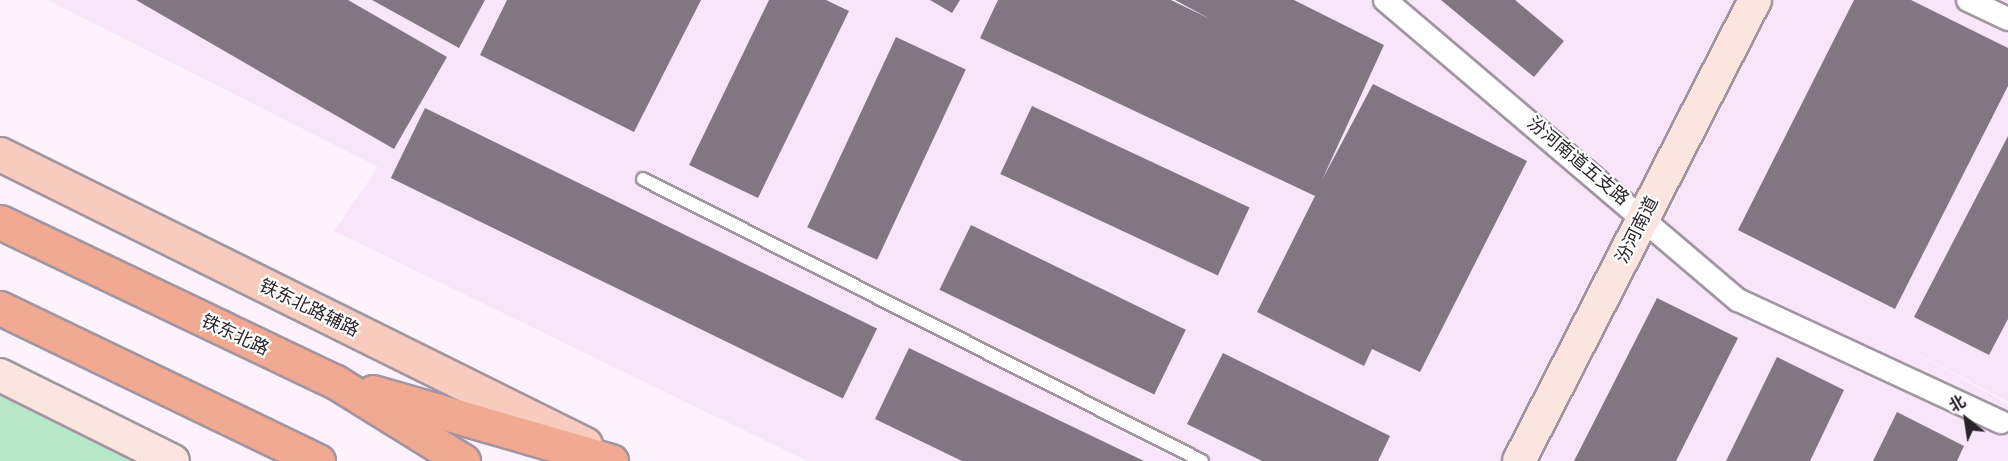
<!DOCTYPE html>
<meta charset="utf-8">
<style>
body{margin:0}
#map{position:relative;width:2008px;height:461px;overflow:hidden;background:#fdf2fe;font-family:"PT Sans","Noto Sans SC",sans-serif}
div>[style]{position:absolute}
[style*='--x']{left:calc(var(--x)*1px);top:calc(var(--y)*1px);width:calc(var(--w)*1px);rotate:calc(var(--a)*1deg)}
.built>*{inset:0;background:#f8e5fa}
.green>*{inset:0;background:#b7e7c6}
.building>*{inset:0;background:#827682;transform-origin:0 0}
.roads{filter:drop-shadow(2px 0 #a195a2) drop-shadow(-2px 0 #a195a2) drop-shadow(0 2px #a195a2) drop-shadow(0 -2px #a195a2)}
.lane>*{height:12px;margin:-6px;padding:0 6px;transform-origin:6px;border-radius:6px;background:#fff}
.street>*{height:22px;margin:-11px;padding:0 11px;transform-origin:11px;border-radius:11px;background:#fff}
.secondary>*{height:32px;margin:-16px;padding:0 16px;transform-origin:16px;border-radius:16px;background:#fbe5de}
.primary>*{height:33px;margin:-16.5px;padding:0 16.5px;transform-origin:16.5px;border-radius:16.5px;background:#f7cbbd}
.highway>*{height:33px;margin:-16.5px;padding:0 16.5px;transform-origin:16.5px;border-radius:16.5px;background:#f1a991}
span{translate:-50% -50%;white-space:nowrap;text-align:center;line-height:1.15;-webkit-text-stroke:4.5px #fff;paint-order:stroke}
.street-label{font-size:18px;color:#29242a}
.north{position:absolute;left:1936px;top:389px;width:60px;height:60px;-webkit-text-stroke:4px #fff;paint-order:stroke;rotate:330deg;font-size:16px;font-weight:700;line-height:24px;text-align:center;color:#29242a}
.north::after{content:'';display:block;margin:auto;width:21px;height:27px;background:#29242a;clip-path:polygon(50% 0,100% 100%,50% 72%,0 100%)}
</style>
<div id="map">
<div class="built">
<i style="clip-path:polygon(48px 0,2008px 0,2008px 402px,1881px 334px,2008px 404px,2008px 461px,807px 461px,334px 231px,378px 167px)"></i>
</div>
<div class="green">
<i style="clip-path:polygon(0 391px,143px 461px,0 461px)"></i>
</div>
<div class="building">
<i style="clip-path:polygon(136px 0,348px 0,447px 57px,394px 149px)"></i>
<i style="clip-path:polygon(372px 0,485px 0,459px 48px)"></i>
<i style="clip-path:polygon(507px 0,701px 0,634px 132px,480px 55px)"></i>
<i style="clip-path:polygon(769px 0,826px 0,849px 11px,758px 198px,689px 165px)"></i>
<i style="clip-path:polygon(930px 0,960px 0,952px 13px)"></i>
<i style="clip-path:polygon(998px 0,1171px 0,1210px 19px,1175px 0,1294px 0,1384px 45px,1322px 180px,1373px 84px,1527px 161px,1420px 372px,1372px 349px,1364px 366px,1257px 312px,1315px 196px,980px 38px)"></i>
<i style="clip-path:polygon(1441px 0,1515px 0,1564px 41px,1534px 77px)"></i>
<i style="clip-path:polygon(1854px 0,1911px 0,2008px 48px,2008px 86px,1895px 309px,1738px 230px)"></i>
<i style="left:896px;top:37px;width:77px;height:210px;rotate:25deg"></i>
<i style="left:1032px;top:106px;width:240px;height:75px;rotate:25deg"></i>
<i style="left:425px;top:108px;width:503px;height:78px;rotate:26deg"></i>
<i style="clip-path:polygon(2008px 136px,2008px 319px,1989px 355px,1914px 317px)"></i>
<i style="left:971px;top:225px;width:239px;height:72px;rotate:26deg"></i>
<i style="clip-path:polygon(1657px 298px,1738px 338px,1676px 461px,1574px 461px)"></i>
<i style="clip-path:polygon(909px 348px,1144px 461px,962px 461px,875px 419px)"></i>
<i style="clip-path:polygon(1223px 353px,1390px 436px,1378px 461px,1262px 461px,1187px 424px)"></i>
<i style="clip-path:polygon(1777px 357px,1844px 390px,1810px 461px,1726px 461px)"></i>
<i style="clip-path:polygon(1897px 412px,1964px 446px,1957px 461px,1873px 461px)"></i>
</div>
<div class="roads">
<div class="lane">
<i style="--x:643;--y:179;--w:626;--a:26.77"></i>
</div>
<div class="street">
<i style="--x:1385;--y:0;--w:463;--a:40.4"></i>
<i style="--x:1738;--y:300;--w:290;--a:24.9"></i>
<i style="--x:1968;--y:0;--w:44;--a:25.4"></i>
</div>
<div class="secondary">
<i style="--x:0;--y:375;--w:193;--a:26.4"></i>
<i style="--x:1519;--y:461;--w:518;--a:-62.89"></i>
</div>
<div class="primary">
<i style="--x:0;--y:154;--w:653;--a:26.37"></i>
</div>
<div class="highway">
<i style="--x:0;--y:222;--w:370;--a:25.5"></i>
<i style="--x:334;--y:381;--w:152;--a:31.8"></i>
<i style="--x:0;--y:308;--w:353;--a:25.7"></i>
<i style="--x:373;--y:392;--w:248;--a:16.2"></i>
</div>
</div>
<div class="street-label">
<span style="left:1578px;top:161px;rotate:40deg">汾河南道五支路</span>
<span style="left:1637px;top:230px;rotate:-63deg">汾河南道</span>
<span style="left:309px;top:308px;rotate:26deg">铁东北路辅路</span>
<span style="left:235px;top:335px;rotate:25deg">铁东北路</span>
</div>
<div class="north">北</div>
</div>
